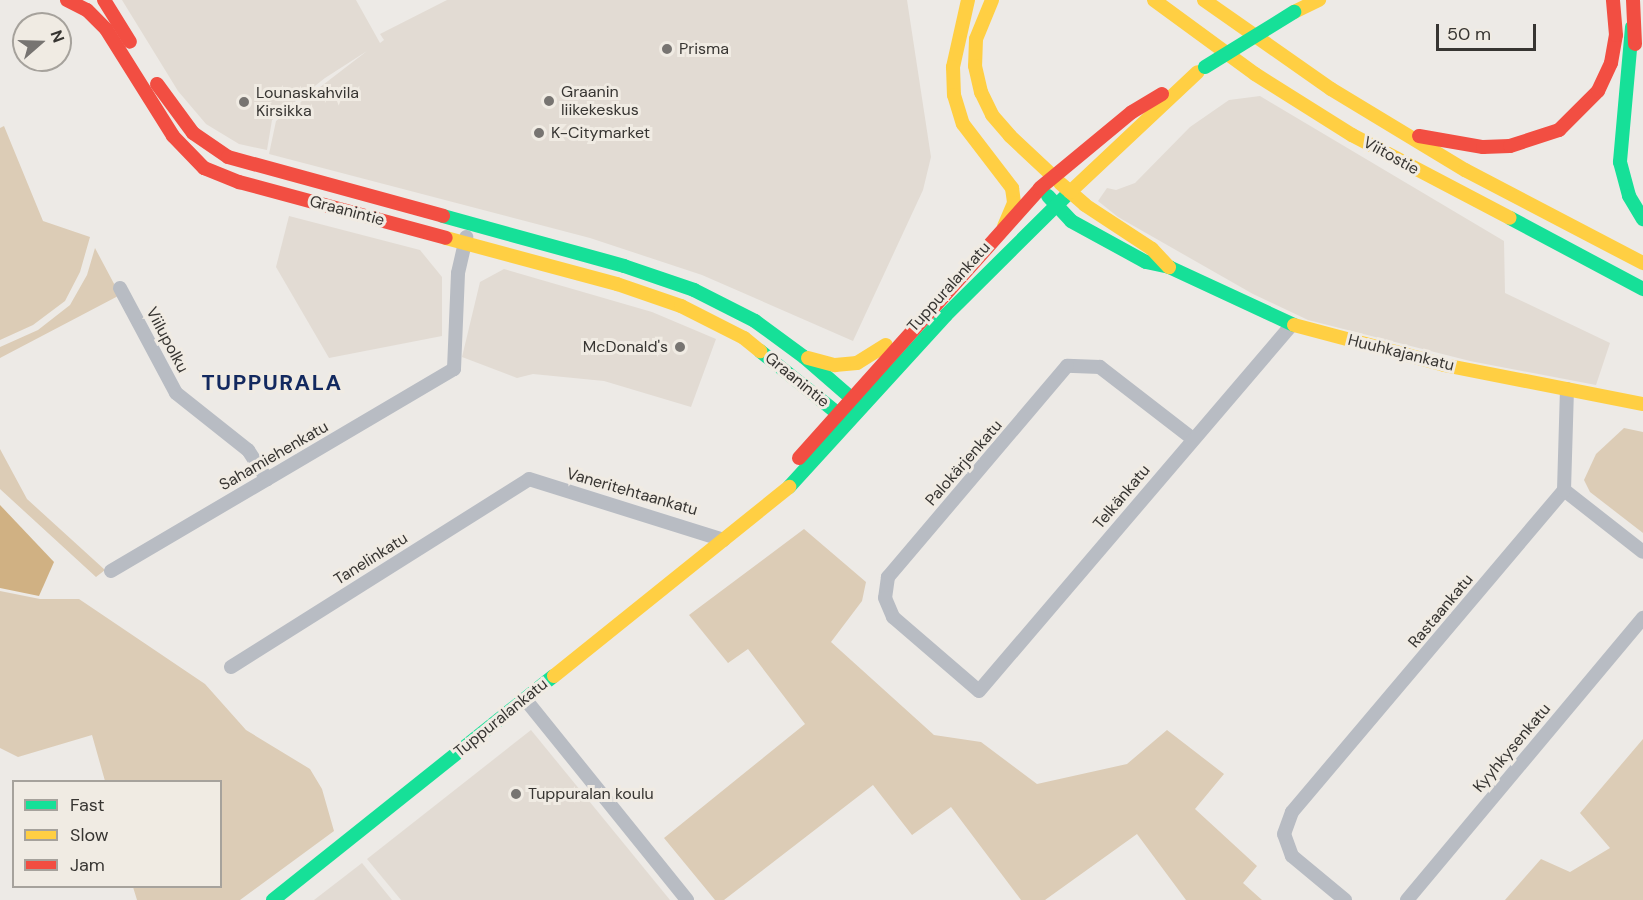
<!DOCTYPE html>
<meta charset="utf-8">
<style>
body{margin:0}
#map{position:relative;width:1643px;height:900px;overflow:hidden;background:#edeae6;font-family:"DM Sans",sans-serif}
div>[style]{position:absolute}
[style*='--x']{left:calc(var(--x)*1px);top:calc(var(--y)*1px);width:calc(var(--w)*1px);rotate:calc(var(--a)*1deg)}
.built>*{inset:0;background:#e2dbd3}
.green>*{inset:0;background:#dcccb6}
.water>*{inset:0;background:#d0b183}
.street>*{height:14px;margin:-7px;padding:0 7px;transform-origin:7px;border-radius:7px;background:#b8bcc3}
.fast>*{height:14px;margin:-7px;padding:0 7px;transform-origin:7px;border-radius:7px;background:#16e098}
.slow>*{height:14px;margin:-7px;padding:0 7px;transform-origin:7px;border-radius:7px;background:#ffcf43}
.jam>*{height:14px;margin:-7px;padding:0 7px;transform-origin:7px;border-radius:7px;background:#f24e42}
.fast-bridge>*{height:14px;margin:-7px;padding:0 7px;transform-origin:7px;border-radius:7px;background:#16e098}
.dots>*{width:16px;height:16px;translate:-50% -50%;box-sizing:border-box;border:3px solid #f0ebe3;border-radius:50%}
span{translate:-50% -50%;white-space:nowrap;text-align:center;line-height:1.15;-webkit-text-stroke:6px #f0ebe3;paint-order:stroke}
.poi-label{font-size:16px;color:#373532}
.left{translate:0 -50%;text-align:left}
.right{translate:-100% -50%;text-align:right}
.street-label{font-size:16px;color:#373532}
.district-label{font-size:22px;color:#13295f;font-weight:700;letter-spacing:1.5px}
.legend{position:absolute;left:12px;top:780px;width:210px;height:108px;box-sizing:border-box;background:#f0ebe3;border:2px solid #a6a29c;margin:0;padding:8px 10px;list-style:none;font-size:18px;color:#373532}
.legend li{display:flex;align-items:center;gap:12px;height:30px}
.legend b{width:30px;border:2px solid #a6a29c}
.north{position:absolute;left:12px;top:12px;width:60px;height:60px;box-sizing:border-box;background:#f0ebe3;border:2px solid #a6a29c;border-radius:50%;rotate:70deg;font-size:16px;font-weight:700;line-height:24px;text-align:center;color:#373532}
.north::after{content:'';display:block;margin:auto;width:21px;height:27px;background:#777471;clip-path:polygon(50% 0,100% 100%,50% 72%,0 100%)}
.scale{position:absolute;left:1436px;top:24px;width:100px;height:27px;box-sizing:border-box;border:3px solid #373532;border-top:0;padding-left:8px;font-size:18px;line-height:21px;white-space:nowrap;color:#373532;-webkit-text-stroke:4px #f0ebe3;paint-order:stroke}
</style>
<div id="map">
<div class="built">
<i style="clip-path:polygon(122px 0,356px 0,380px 43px,384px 40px,380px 34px,447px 0,907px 0,931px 157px,923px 190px,853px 341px,702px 275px,590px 238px,269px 154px,276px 121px,367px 51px,325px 78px,272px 120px,267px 150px,239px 144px,206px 124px,178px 91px)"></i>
<i style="clip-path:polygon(1260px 96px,1504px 241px,1505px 293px,1610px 343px,1596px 385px,1470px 361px,1308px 320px,1253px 294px,1118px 217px,1098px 201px,1107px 188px,1116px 190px,1135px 183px,1190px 127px,1229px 100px)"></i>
<i style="clip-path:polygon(289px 216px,420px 250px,442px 277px,442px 336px,329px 358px,276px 267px)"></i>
<i style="clip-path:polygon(504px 269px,652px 312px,716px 339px,691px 407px,604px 381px,533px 374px,517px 378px,462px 357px,480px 282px)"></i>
<i style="clip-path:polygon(531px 730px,670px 900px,401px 900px,367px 859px)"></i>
<i style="clip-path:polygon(362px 863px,392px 900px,314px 900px)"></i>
</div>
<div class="green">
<i style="clip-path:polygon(4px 126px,43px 221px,90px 237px,80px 272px,65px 301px,33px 325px,0 340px,0 128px)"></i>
<i style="clip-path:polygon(95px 248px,120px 295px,0 358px,0 347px,38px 330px,70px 305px,87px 275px)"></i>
<i style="clip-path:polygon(1624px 428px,1643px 432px,1643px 533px,1590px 492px,1584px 480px,1596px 454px)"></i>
<i style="clip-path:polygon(0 449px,27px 499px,105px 570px,96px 577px,0 489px)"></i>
<i style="clip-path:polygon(804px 529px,866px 582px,862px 601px,831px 642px,934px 735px,981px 742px,1037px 784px,1127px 764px,1167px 730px,1224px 774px,1195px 809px,1257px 866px,1243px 883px,1262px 900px,1186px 900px,1137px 834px,1045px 900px,1021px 900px,951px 807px,912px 835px,873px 785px,724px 900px,715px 900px,664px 838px,805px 724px,748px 649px,728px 663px,689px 615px)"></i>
<i style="clip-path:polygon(0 591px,40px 599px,79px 599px,205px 684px,246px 730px,310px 769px,322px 789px,334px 831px,240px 900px,137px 900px,133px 887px,220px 886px,220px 782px,105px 781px,92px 735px,18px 757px,0 748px)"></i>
<i style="clip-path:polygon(1643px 739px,1643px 900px,1505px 900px,1541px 859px,1570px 872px,1610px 848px,1580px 813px)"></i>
</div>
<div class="water">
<i style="clip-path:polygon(0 505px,54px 562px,39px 596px,0 588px)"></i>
</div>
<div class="street">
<i style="--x:120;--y:288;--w:119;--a:61.9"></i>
<i style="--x:176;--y:393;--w:92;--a:38.4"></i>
<i style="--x:248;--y:450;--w:35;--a:57"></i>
<i style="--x:1193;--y:439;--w:118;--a:-142.3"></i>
<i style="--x:1100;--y:367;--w:33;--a:-178"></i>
<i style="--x:1067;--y:366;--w:277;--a:130.3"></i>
<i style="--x:888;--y:577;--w:21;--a:98"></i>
<i style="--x:885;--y:598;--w:21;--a:67"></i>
<i style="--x:893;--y:617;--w:113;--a:40.7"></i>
<i style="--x:979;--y:691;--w:482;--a:-49.5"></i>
<i style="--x:1564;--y:490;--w:100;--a:38.1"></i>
<i style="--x:111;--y:571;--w:398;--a:-30.5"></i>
<i style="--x:454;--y:369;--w:96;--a:-87.6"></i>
<i style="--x:458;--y:273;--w:37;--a:-77"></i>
<i style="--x:231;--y:667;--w:352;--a:-32.2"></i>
<i style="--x:529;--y:479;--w:204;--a:17.4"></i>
<i style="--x:525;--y:699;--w:258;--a:51.1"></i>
<i style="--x:1345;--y:900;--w:69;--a:-140.3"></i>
<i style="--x:1292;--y:856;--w:23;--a:-110"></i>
<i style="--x:1284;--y:834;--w:23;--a:-70"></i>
<i style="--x:1292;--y:812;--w:422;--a:-49.8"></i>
<i style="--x:1564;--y:490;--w:101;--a:-88.3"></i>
<i style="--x:1407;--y:900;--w:368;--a:-50.1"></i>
</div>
<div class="fast">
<i style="--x:1632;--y:27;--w:136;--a:95.1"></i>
<i style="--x:1620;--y:162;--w:35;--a:75"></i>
<i style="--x:1629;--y:196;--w:27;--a:59"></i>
<i style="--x:1048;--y:196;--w:34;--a:47"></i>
<i style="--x:1071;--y:221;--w:85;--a:28.7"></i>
<i style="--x:1146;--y:262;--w:24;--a:12"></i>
<i style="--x:1169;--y:267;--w:138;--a:24.9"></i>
<i style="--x:443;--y:216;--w:188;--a:15.4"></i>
<i style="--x:624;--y:266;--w:74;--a:18.9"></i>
<i style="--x:694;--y:290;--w:68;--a:26.9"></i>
<i style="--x:755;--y:321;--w:61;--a:36.3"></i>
<i style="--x:804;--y:357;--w:61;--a:41"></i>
<i style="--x:850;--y:397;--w:17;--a:77"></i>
<i style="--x:1510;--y:218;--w:151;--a:28.1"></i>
<i style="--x:760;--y:351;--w:97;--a:38.8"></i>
<i style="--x:836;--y:412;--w:18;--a:6"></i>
<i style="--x:789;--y:487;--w:233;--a:-47.6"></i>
<i style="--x:946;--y:315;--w:175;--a:-44.8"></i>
<i style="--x:273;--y:900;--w:359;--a:-38.6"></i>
</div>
<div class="slow">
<i style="--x:968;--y:0;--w:69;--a:102.6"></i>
<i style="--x:953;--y:67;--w:28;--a:88"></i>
<i style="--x:954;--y:95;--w:30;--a:73"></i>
<i style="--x:963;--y:124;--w:81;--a:52.6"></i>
<i style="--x:1012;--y:188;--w:15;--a:82"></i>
<i style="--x:1014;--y:203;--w:25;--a:113"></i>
<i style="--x:992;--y:0;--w:42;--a:112.3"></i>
<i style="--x:976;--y:39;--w:27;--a:92"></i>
<i style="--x:975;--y:66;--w:27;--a:77"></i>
<i style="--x:981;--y:92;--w:25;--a:64"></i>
<i style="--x:992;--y:115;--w:28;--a:49"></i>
<i style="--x:1010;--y:136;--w:62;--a:43"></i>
<i style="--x:1154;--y:0;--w:125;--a:36.2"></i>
<i style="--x:1255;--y:74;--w:115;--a:32.2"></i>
<i style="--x:1352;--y:135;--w:178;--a:27.7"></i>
<i style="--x:1204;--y:0;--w:155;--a:35"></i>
<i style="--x:1331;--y:89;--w:157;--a:31.2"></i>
<i style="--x:1465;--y:170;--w:201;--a:27.6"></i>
<i style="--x:1294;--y:12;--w:28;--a:-26"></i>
<i style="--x:1060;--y:183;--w:33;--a:41"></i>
<i style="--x:1085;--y:205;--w:80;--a:33.3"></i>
<i style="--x:1152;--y:249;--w:25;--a:47"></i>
<i style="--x:1070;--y:192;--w:175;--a:-43.2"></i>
<i style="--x:446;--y:238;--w:177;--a:15.1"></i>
<i style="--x:617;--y:284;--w:68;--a:19"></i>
<i style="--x:681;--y:306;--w:71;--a:26.9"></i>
<i style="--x:744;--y:338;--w:21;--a:39"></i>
<i style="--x:1294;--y:325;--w:155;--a:14.9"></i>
<i style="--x:1444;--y:365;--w:203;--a:11.1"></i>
<i style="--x:808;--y:358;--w:28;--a:15"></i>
<i style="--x:835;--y:365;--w:22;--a:-5"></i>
<i style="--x:857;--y:363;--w:34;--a:-32"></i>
<i style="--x:554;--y:676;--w:302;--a:-38.8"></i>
</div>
<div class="jam">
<i style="--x:67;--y:0;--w:22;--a:27"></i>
<i style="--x:87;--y:10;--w:27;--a:45"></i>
<i style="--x:106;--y:29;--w:126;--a:57.9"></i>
<i style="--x:173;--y:136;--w:45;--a:45.9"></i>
<i style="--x:204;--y:168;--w:38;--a:22"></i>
<i style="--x:239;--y:182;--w:214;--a:15.1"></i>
<i style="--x:104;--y:0;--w:49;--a:58.2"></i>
<i style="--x:1633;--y:0;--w:44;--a:87.4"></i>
<i style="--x:157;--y:84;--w:61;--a:53.7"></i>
<i style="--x:193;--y:133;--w:42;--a:34.4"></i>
<i style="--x:228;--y:157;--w:223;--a:15.3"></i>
<i style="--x:1419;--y:136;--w:65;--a:9.8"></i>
<i style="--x:1483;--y:147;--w:27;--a:-2"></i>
<i style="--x:1510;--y:146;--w:52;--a:-18.1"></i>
<i style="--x:1559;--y:130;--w:55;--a:-45"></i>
<i style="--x:1598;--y:91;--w:31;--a:-65"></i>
<i style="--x:1611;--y:63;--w:28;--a:-80"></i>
<i style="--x:1616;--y:35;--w:35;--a:-95"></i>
<i style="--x:799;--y:458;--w:362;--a:-48.2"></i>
<i style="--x:1040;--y:188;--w:119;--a:-39.6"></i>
<i style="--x:1132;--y:112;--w:35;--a:-31"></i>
</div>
<div class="fast-bridge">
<i style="--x:1205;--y:67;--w:105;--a:-31.7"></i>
</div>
<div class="dots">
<i style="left:667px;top:49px;background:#777471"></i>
<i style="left:549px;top:101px;background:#777471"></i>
<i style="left:244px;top:102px;background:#777471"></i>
<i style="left:539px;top:133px;background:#777471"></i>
<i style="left:680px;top:347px;background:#777471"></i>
<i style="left:516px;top:794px;background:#777471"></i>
</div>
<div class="poi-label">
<span class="left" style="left:679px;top:49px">Prisma</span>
<span class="left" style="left:561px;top:101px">Graanin<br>liikekeskus</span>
<span class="left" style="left:256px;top:102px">Lounaskahvila<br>Kirsikka</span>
<span class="left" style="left:551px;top:133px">K-Citymarket</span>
<span class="right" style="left:668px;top:347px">McDonald's</span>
<span class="left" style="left:528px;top:794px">Tuppuralan koulu</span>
</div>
<div class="street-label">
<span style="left:1391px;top:156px;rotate:29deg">Viitostie</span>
<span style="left:347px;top:211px;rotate:15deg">Graanintie</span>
<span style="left:949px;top:287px;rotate:-48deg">Tuppuralankatu</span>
<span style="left:167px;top:340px;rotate:62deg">Viilupolku</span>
<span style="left:1401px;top:353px;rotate:14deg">Huuhkajankatu</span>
<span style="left:797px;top:380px;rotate:39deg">Graanintie</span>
<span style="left:274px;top:456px;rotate:-30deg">Sahamiehenkatu</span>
<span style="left:964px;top:463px;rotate:-49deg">Palokärjenkatu</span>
<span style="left:632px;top:492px;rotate:16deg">Vaneritehtaankatu</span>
<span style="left:1122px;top:497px;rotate:-50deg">Telkänkatu</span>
<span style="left:371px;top:559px;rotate:-32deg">Tanelinkatu</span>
<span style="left:1441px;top:611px;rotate:-50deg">Rastaankatu</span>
<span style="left:501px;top:718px;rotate:-39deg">Tuppuralankatu</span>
<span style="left:1512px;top:748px;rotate:-50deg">Kyyhkysenkatu</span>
</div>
<div class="district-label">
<span style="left:272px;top:383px">TUPPURALA</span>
</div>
<ul class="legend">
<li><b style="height:8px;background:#16e098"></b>Fast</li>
<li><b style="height:8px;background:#ffcf43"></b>Slow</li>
<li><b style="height:8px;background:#f24e42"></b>Jam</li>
</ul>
<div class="north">N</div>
<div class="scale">50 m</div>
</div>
